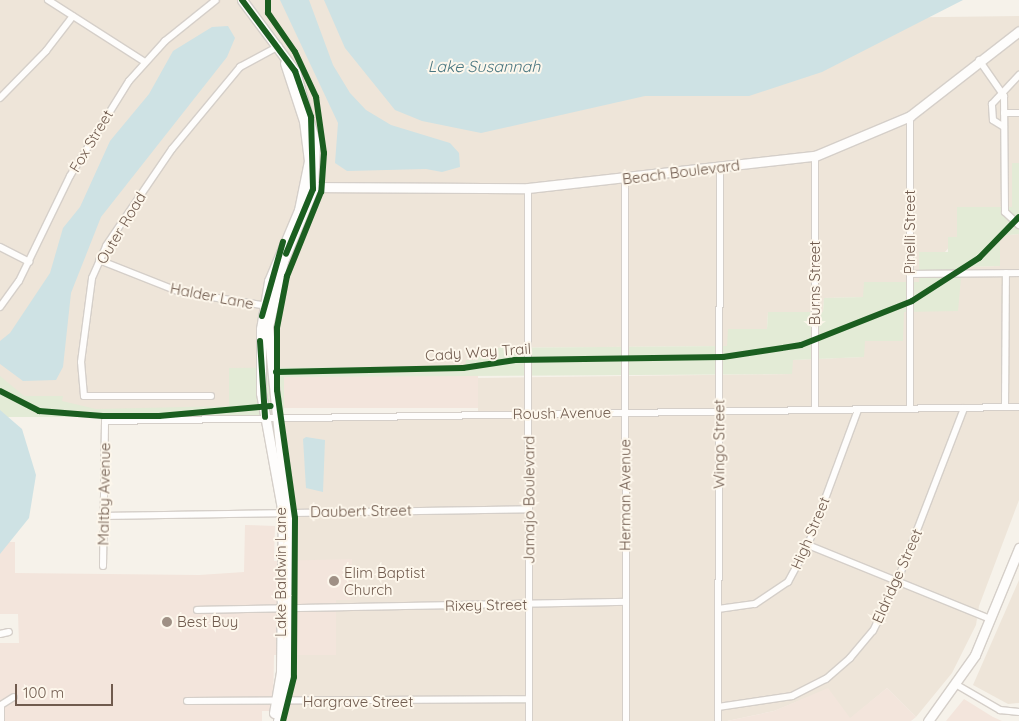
<!DOCTYPE html>
<style>
body{margin:0}
#map{position:relative;width:1019px;height:721px;overflow:hidden;background:#f6f2ea;font-family:Quicksand,sans-serif}
div>[style]{position:absolute}
[style*='--x']{left:calc(var(--x)*1px);top:calc(var(--y)*1px);width:calc(var(--w)*1px);rotate:calc(var(--a)*1deg)}
.residential>*{inset:0;background:#eee5d9}
.commercial>*{inset:0;background:#f3e5dc;transform-origin:0 0}
.green>*{inset:0;background:#e3ebd6}
.water>*{inset:0;background:#cee2e4}
.roads{filter:drop-shadow(1px 0 #d5cfc9) drop-shadow(-1px 0 #d5cfc9) drop-shadow(0 1px #d5cfc9) drop-shadow(0 -1px #d5cfc9)}
.street>*{height:6px;margin:-3px;padding:0 3px;transform-origin:3px;border-radius:3px;background:#fefdfc}
.secondary>*{height:9px;margin:-4.5px;padding:0 4.5px;transform-origin:4.5px;border-radius:4.5px;background:#fefdfc}
.cycleway>*{height:6px;margin:-3px;padding:0 3px;transform-origin:3px;border-radius:3px;background:#1b5e20}
.dots>*{width:14px;height:14px;translate:-50% -50%;box-sizing:border-box;border:2px solid #fdf7ec;border-radius:50%}
span{translate:-50% -50%;white-space:nowrap;text-align:center;line-height:1.15;-webkit-text-stroke:4px #fdf7ec;paint-order:stroke}
.street-label{font-size:15px;color:#705b4e}
.poi-label{font-size:15px;color:#705b4e}
.left{translate:0 -50%;text-align:left}
.water-label{font-size:16px;color:#4a7781;font-style:italic}
.scale{position:absolute;left:15px;top:684px;width:98px;height:22px;box-sizing:border-box;border:2px solid #705b4e;border-top:0;padding-left:6px;font-size:15px;line-height:18px;white-space:nowrap;color:#705b4e;-webkit-text-stroke:4px #fdf7ec;paint-order:stroke}
</style>
<div id="map">
<div class="residential">
<i style="clip-path:polygon(0 0,867px 0,867px 18px,1019px 16px,1019px 163px,1012px 163px,1013px 207px,958px 237px,919px 282px,864px 283px,864px 297px,824px 298px,823px 312px,768px 312px,767px 329px,728px 329px,728px 346px,478px 348px,478px 375px,283px 377px,284px 417px,478px 414px,478px 378px,792px 374px,792px 360px,864px 357px,864px 341px,903px 312px,958px 285px,962px 267px,1000px 266px,1000px 236px,1019px 234px,1019px 500px,979px 606px,976px 625px,952px 673px,916px 717px,887px 688px,850px 719px,828px 689px,774px 711px,727px 721px,280px 721px,284px 417px,0 417px)"></i>
<i style="clip-path:polygon(1019px 580px,1019px 703px,1008px 704px,973px 685px)"></i>
</div>
<div class="commercial">
<i style="left:478px;top:375px;width:33px;height:195px;rotate:90deg"></i>
<i style="clip-path:polygon(245px 525px,275px 526px,274px 561px,352px 559px,351px 600px,336px 600px,336px 655px,274px 655px,273px 711px,262px 711px,262px 721px,0 721px,0 643px,19px 643px,18px 614px,0 614px,0 542px,15px 542px,15px 573px,199px 575px,244px 572px)"></i>
<i style="clip-path:polygon(828px 688px,850px 718px,887px 688px,916px 717px,911px 721px,727px 721px,774px 711px)"></i>
<i style="clip-path:polygon(964px 699px,993px 717px,1002px 721px,946px 721px)"></i>
</div>
<div class="green">
<i style="clip-path:polygon(1012px 163px,1019px 163px,1019px 234px,1000px 236px,1000px 266px,962px 267px,958px 311px,904px 312px,903px 341px,865px 341px,864px 357px,793px 360px,792px 374px,284px 377px,284px 417px,0 417px,0 376px,24px 396px,63px 396px,62px 401px,96px 409px,229px 406px,229px 368px,465px 366px,466px 360px,478px 360px,478px 348px,727px 346px,728px 329px,767px 329px,768px 312px,823px 312px,824px 298px,863px 297px,864px 282px,919px 282px,919px 252px,948px 252px,948px 237px,957px 237px,957px 207px,1012px 207px)"></i>
</div>
<div class="water">
<i style="clip-path:polygon(280px 0,309px 0,333px 65px,350px 93px,366px 110px,391px 125px,450px 143px,459px 153px,460px 167px,442px 172px,426px 169px,347px 171px,335px 163px,338px 123px)"></i>
<i style="clip-path:polygon(324px 0,963px 0,822px 72px,749px 96px,645px 96px,481px 133px,422px 121px,395px 110px,345px 48px)"></i>
<i style="clip-path:polygon(228px 26px,235px 38px,227px 57px,101px 217px,71px 293px,63px 367px,56px 380px,23px 381px,0 364px,0 341px,10px 333px,50px 273px,63px 228px,80px 207px,110px 141px,149px 94px,173px 51px,212px 27px)"></i>
<i style="clip-path:polygon(0 410px,22px 429px,36px 475px,29px 518px,0 554px)"></i>
<i style="clip-path:polygon(306px 437px,325px 440px,323px 492px,306px 488px,303px 439px)"></i>
</div>
<div class="roads">
<div class="street">
<i style="--x:48;--y:0;--w:115;--a:32.6"></i>
<i style="--x:979;--y:60;--w:44;--a:55.2"></i>
<i style="--x:1004;--y:96;--w:116;--a:89.5"></i>
<i style="--x:1005;--y:212;--w:19;--a:43"></i>
<i style="--x:0;--y:98;--w:66;--a:-45.6"></i>
<i style="--x:46;--y:51;--w:44;--a:-52.4"></i>
<i style="--x:1004;--y:113;--w:15;--a:0"></i>
<i style="--x:1004;--y:127;--w:13;--a:-148"></i>
<i style="--x:993;--y:120;--w:16;--a:-94"></i>
<i style="--x:992;--y:104;--w:40;--a:-47"></i>
<i style="--x:625;--y:179;--w:542;--a:89.89"></i>
<i style="--x:528;--y:188;--w:533;--a:89.89"></i>
<i style="--x:0;--y:247;--w:33;--a:27"></i>
<i style="--x:99;--y:260;--w:87;--a:21.6"></i>
<i style="--x:180;--y:292;--w:89;--a:9"></i>
<i style="--x:910;--y:274;--w:109;--a:-0.5"></i>
<i style="--x:0;--y:307;--w:32;--a:-54"></i>
<i style="--x:19;--y:281;--w:117;--a:-64.1"></i>
<i style="--x:70;--y:176;--w:112;--a:-58.2"></i>
<i style="--x:129;--y:81;--w:54;--a:-48"></i>
<i style="--x:165;--y:41;--w:65;--a:-38.8"></i>
<i style="--x:211;--y:396;--w:127;--a:180"></i>
<i style="--x:84;--y:396;--w:34;--a:-95"></i>
<i style="--x:81;--y:362;--w:85;--a:-82.5"></i>
<i style="--x:92;--y:278;--w:35;--a:-66"></i>
<i style="--x:106;--y:246;--w:117;--a:-55.8"></i>
<i style="--x:172;--y:149;--w:107;--a:-50.3"></i>
<i style="--x:240;--y:67;--w:44;--a:-28.3"></i>
<i style="--x:1005;--y:407;--w:134;--a:-89.6"></i>
<i style="--x:910;--y:409;--w:293;--a:-90"></i>
<i style="--x:815;--y:410;--w:254;--a:-90"></i>
<i style="--x:104;--y:516;--w:425;--a:-0.9"></i>
<i style="--x:808;--y:545;--w:196;--a:22.1"></i>
<i style="--x:103;--y:566;--w:145;--a:-89.2"></i>
<i style="--x:105;--y:421;--w:914;--a:-0.88"></i>
<i style="--x:718;--y:609;--w:37;--a:-8"></i>
<i style="--x:755;--y:604;--w:40;--a:-34"></i>
<i style="--x:788;--y:582;--w:42;--a:-61.6"></i>
<i style="--x:808;--y:545;--w:144;--a:-69.7"></i>
<i style="--x:197;--y:610;--w:429;--a:-1.1"></i>
<i style="--x:0;--y:634;--w:9;--a:-13"></i>
<i style="--x:957;--y:685;--w:50;--a:30.2"></i>
<i style="--x:1000;--y:710;--w:19;--a:6"></i>
<i style="--x:187;--y:701;--w:342;--a:-0.3"></i>
<i style="--x:718;--y:707;--w:75;--a:-8.5"></i>
<i style="--x:792;--y:696;--w:38;--a:-27"></i>
<i style="--x:826;--y:679;--w:32;--a:-41"></i>
<i style="--x:850;--y:658;--w:35;--a:-50"></i>
<i style="--x:873;--y:631;--w:55;--a:-63.9"></i>
<i style="--x:897;--y:582;--w:186;--a:-68.9"></i>
<i style="--x:1;--y:721;--w:16;--a:-90"></i>
<i style="--x:1;--y:705;--w:15;--a:-32"></i>
<i style="--x:718;--y:721;--w:554;--a:-89.79"></i>
</div>
<div class="secondary">
<i style="--x:242;--y:0;--w:89;--a:53.3"></i>
<i style="--x:295;--y:71;--w:74;--a:74.3"></i>
<i style="--x:315;--y:142;--w:47;--a:92.4"></i>
<i style="--x:313;--y:189;--w:78;--a:112.6"></i>
<i style="--x:283;--y:261;--w:68;--a:102.8"></i>
<i style="--x:268;--y:327;--w:206;--a:84.2"></i>
<i style="--x:289;--y:532;--w:141;--a:90.4"></i>
<i style="--x:288;--y:673;--w:49;--a:101.8"></i>
<i style="--x:306;--y:187;--w:222;--a:0.3"></i>
<i style="--x:528;--y:188;--w:289;--a:-6.4"></i>
<i style="--x:815;--y:156;--w:103;--a:-22.8"></i>
<i style="--x:910;--y:116;--w:138;--a:-37.9"></i>
<i style="--x:274;--y:713;--w:42;--a:-80.3"></i>
<i style="--x:281;--y:672;--w:158;--a:-89.3"></i>
<i style="--x:283;--y:514;--w:123;--a:-100.3"></i>
<i style="--x:261;--y:393;--w:64;--a:-90"></i>
<i style="--x:261;--y:329;--w:49;--a:-80.5"></i>
<i style="--x:269;--y:281;--w:77;--a:-67.1"></i>
<i style="--x:299;--y:210;--w:50;--a:-78.5"></i>
<i style="--x:309;--y:161;--w:40;--a:-97.1"></i>
<i style="--x:304;--y:121;--w:61;--a:-108.1"></i>
<i style="--x:928;--y:721;--w:81;--a:-54.5"></i>
<i style="--x:975;--y:655;--w:116;--a:-67.6"></i>
</div>
</div>
<div class="cycleway">
<i style="--x:242;--y:0;--w:89;--a:53.3"></i>
<i style="--x:295;--y:71;--w:49;--a:70.8"></i>
<i style="--x:311;--y:117;--w:72;--a:88.4"></i>
<i style="--x:313;--y:189;--w:70;--a:112.6"></i>
<i style="--x:268;--y:0;--w:13;--a:90"></i>
<i style="--x:268;--y:13;--w:47;--a:55.3"></i>
<i style="--x:295;--y:52;--w:50;--a:65"></i>
<i style="--x:316;--y:97;--w:57;--a:81.9"></i>
<i style="--x:324;--y:153;--w:39;--a:94"></i>
<i style="--x:321;--y:192;--w:91;--a:112"></i>
<i style="--x:287;--y:276;--w:53;--a:100.9"></i>
<i style="--x:277;--y:328;--w:62;--a:90"></i>
<i style="--x:277;--y:390;--w:129;--a:82"></i>
<i style="--x:295;--y:518;--w:159;--a:90.4"></i>
<i style="--x:294;--y:677;--w:45;--a:104"></i>
<i style="--x:262;--y:316;--w:77;--a:-74.2"></i>
<i style="--x:260;--y:341;--w:76;--a:86.2"></i>
<i style="--x:276;--y:372;--w:187;--a:-1.2"></i>
<i style="--x:463;--y:368;--w:53;--a:-8.7"></i>
<i style="--x:515;--y:360;--w:208;--a:-0.8"></i>
<i style="--x:723;--y:357;--w:79;--a:-8.7"></i>
<i style="--x:801;--y:345;--w:119;--a:-21.6"></i>
<i style="--x:912;--y:301;--w:80;--a:-32.7"></i>
<i style="--x:979;--y:258;--w:57;--a:-45.7"></i>
<i style="--x:0;--y:391;--w:44;--a:27.1"></i>
<i style="--x:39;--y:411;--w:64;--a:4.5"></i>
<i style="--x:103;--y:416;--w:56;--a:0"></i>
<i style="--x:159;--y:416;--w:112;--a:-5.1"></i>
</div>
<div class="dots">
<i style="left:334px;top:581px;background:#9f9085"></i>
<i style="left:167px;top:622px;background:#9f9085"></i>
</div>
<div class="street-label">
<span style="left:91px;top:141px;rotate:-59deg">Fox Street</span>
<span style="left:681px;top:172px;rotate:-7deg">Beach Boulevard</span>
<span style="left:121px;top:228px;rotate:-59deg">Outer Road</span>
<span style="left:910px;top:232px;rotate:-90deg">Pinelli Street</span>
<span style="left:815px;top:283px;rotate:-90deg">Burns Street</span>
<span style="left:212px;top:296px;rotate:11deg">Halder Lane</span>
<span style="left:478px;top:352px;rotate:-4deg">Cady Way Trail</span>
<span style="left:562px;top:413px;rotate:-1deg">Roush Avenue</span>
<span style="left:719px;top:444px;rotate:-90deg">Wingo Street</span>
<span style="left:104px;top:494px;rotate:-89deg">Maltby Avenue</span>
<span style="left:625px;top:495px;rotate:-90deg">Herman Avenue</span>
<span style="left:529px;top:500px;rotate:-90deg">Jamajo Boulevard</span>
<span style="left:361px;top:511px;rotate:-1deg">Daubert Street</span>
<span style="left:810px;top:533px;rotate:-67deg">High Street</span>
<span style="left:281px;top:572px;rotate:-90deg">Lake Baldwin Lane</span>
<span style="left:897px;top:576px;rotate:-66deg">Eldridge Street</span>
<span style="left:486px;top:605px;rotate:-1deg">Rixey Street</span>
<span style="left:358px;top:702px">Hargrave Street</span>
</div>
<div class="poi-label">
<span class="left" style="left:344px;top:581px">Elim Baptist<br>Church</span>
<span class="left" style="left:177px;top:622px">Best Buy</span>
</div>
<div class="water-label">
<span style="left:484px;top:66px">Lake Susannah</span>
</div>
<div class="scale">100 m</div>
</div>
